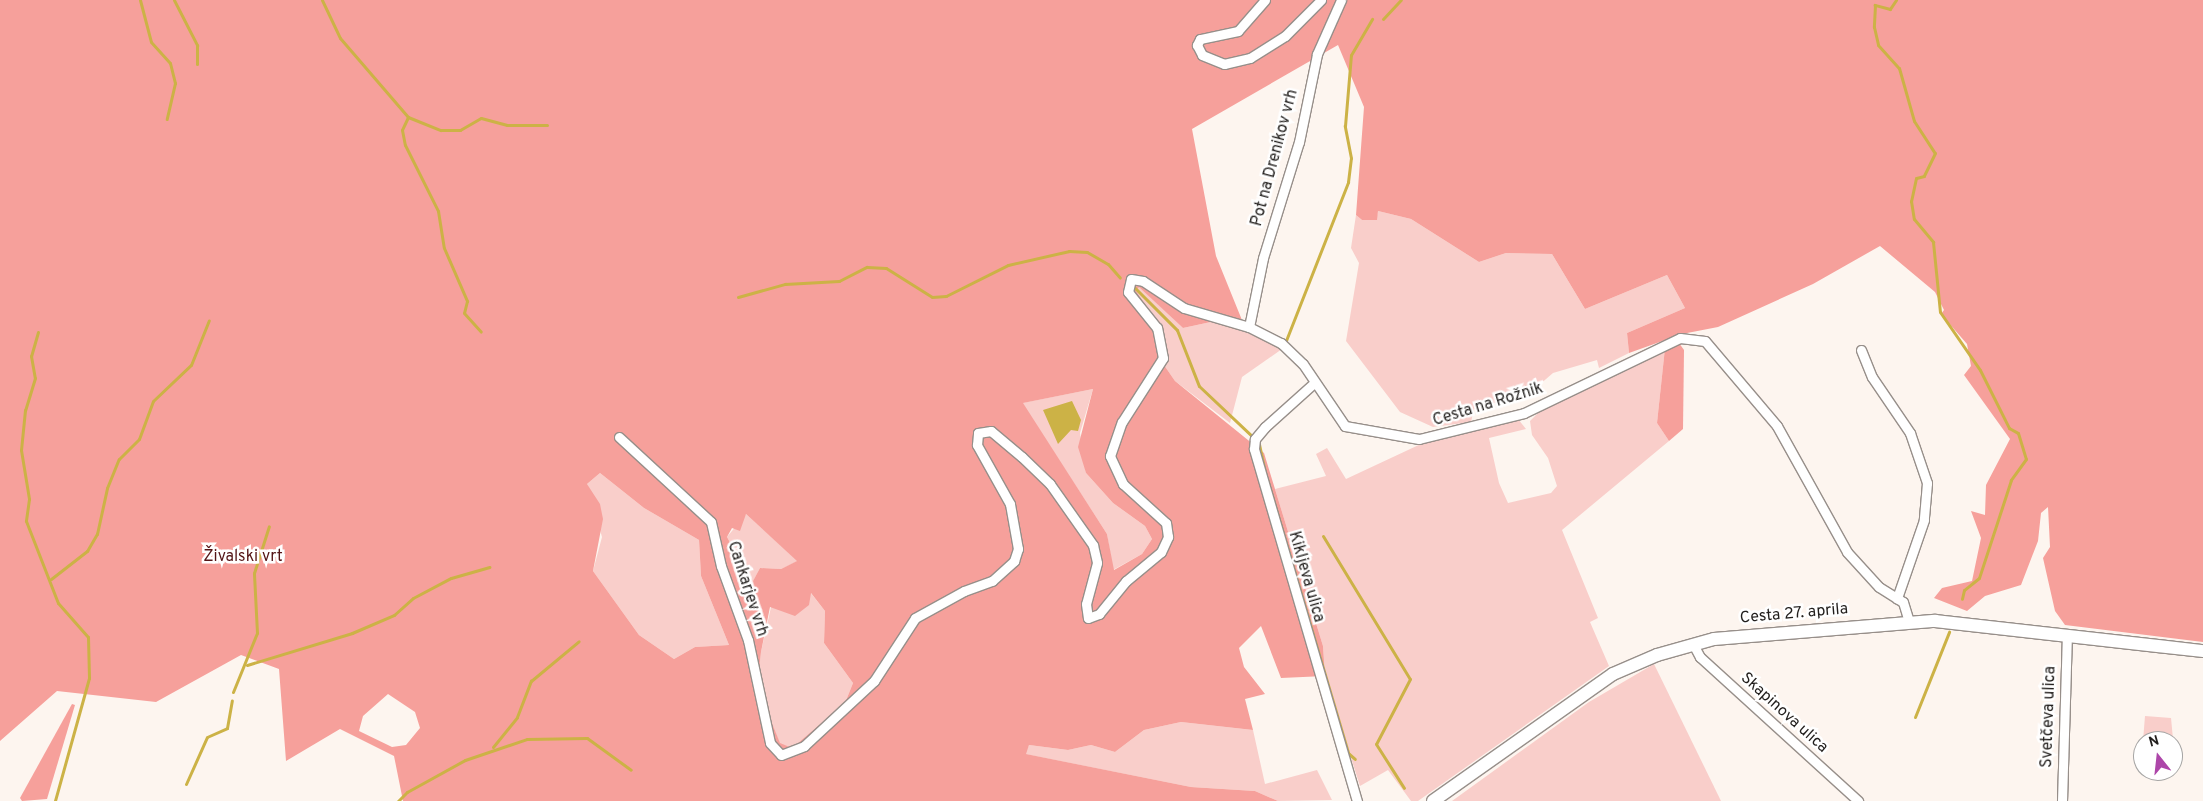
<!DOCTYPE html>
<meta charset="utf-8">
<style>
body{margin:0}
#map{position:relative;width:2203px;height:801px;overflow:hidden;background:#fdf5ef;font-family:Overpass,sans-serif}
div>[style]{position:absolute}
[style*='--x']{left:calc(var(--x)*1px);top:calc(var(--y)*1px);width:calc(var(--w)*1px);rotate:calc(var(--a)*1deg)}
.green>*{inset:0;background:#f9ceca}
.forest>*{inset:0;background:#f6a09b}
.water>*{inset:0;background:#ccb246}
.stream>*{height:3px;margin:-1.5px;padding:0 1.5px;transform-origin:1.5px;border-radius:1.5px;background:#ccb246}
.roads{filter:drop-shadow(1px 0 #978f8a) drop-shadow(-1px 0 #978f8a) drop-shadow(0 1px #978f8a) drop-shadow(0 -1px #978f8a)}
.street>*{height:9px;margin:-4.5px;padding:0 4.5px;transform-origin:4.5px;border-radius:4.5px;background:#fff}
.secondary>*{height:12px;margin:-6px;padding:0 6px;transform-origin:6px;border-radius:6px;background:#fff}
span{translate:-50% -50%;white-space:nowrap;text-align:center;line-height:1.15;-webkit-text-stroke:5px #fff;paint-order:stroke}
.street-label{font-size:16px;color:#211e1c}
.park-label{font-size:16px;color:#541416}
.north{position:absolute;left:2133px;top:731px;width:50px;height:50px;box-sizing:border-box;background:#fff;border:1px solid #a6a5a4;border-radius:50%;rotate:344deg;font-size:14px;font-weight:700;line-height:20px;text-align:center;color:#211e1c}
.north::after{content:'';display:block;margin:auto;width:18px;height:22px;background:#ad46a9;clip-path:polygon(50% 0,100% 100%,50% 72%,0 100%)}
</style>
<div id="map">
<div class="green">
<i style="clip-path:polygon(1378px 211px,1411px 219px,1479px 262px,1506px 253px,1552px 254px,1585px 309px,1667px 275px,1685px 308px,1627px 333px,1629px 353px,1599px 368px,1597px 360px,1553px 373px,1531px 392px,1474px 409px,1471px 422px,1433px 427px,1400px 412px,1346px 341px,1359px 263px,1351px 248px,1356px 215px,1362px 220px,1376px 220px)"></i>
<i style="clip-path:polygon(1139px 286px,1183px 328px,1220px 320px,1282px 349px,1242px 377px,1230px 423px,1175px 381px,1164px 365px,1166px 349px,1136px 291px)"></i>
<i style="clip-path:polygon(1665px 348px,1657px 423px,1669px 441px,1562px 530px,1598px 618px,1590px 622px,1609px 666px,1418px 801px,1411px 801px,1388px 770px,1360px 786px,1325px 676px,1323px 646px,1275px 489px,1326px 476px,1316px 454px,1327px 448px,1346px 479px,1423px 443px,1518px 419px,1526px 429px,1489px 438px,1499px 483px,1508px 503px,1551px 493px,1557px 486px,1548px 458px,1532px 435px,1530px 421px,1540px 411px)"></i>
<i style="clip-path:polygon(1093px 389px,1080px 433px,1086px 473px,1113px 503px,1145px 526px,1152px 539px,1142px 554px,1113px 570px,1107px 534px,1022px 403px)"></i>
<i style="clip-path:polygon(600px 473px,644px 508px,699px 540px,701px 576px,729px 645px,695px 647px,674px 659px,639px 635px,593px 571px,602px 537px,587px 484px)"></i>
<i style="clip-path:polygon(746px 514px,798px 561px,781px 569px,760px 568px,752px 584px,727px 537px)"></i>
<i style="clip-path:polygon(810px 592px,825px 611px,824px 643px,853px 683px,845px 703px,792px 748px,780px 744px,770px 718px,759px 671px,761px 652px,771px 607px,808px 600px)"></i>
<i style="clip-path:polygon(1654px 664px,1721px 801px,1452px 801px,1589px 702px)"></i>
<i style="clip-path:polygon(2145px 716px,2171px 718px,2173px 739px,2143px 741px)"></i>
<i style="clip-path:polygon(1181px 722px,1253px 730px,1265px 784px,1317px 770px,1332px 800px,1278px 801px,1255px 791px,1191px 787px,1025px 754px,1029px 745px,1068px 750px,1091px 745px,1115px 752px,1144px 730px)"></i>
</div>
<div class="forest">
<i style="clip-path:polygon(evenodd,0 0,2203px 0,2203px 642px,2065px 625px,2055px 611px,2043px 558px,2050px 547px,2048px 507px,2041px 513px,2038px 541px,2021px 585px,1985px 596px,1967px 611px,1934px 598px,1942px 588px,1972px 581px,1981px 538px,1971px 511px,1985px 515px,1986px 485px,2010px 439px,1964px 375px,1971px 366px,1967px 344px,1941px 314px,1944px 310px,1935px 292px,1880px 246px,1813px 284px,1718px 327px,1682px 334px,1629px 353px,1627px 333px,1685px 308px,1667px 275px,1585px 309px,1552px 254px,1506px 253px,1479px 262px,1411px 219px,1378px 211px,1377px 220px,1362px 220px,1356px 215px,1364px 107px,1338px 45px,1192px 129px,1216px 256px,1246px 330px,1220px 320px,1183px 328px,1139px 287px,1136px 291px,1164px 333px,1164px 365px,1175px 381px,1264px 453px,1323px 646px,1325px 676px,1281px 678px,1261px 626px,1239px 648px,1244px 667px,1265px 694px,1245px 699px,1253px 730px,1181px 722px,1144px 730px,1115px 752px,1091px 745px,1068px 750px,1029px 745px,1026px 754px,1191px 787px,1255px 791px,1278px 801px,403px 801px,394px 756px,340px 729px,286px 761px,279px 669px,241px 655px,156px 702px,57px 691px,0 741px,0 0,1093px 389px,1078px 447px,1086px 473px,1113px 503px,1145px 526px,1152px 539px,1142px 554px,1114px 570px,1107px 534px,1023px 403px,1093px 389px,0 0,600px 473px,644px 508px,699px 540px,701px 576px,729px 645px,695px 647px,674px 659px,639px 635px,593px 571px,603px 519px,600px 504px,587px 484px,600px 473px,0 0,746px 514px,797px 561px,781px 569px,760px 568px,752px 583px,727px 537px,732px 528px,740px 531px,746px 514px,0 0,811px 593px,825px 611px,824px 643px,853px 683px,845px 703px,792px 748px,780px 743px,770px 718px,759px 671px,761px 652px,770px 607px,795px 616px,809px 605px,811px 593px,0 0,388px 694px,415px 712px,420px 728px,406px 745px,392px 747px,359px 731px,363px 716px,388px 694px)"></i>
<i style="clip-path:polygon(1679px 343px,1684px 350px,1683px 429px,1669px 441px,1657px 423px,1665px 348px)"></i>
<i style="clip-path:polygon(72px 704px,75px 705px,47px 799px,22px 801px,20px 798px)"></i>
</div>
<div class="water">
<i style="clip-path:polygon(1072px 401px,1081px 420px,1078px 431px,1071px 430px,1058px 444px,1043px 410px)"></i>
</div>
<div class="stream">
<i style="--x:140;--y:0;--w:43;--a:75.3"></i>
<i style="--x:151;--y:42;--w:28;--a:48"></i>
<i style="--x:170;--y:63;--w:21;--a:76"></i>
<i style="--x:175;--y:83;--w:37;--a:103"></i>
<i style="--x:174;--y:0;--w:51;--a:62.9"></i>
<i style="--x:197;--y:45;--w:19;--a:90"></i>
<i style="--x:322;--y:0;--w:42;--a:64.7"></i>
<i style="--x:340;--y:38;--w:104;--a:49.3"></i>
<i style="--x:408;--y:117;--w:14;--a:115"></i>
<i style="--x:402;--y:130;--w:15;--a:79"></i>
<i style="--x:405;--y:145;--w:74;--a:63.4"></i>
<i style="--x:438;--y:211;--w:37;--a:81"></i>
<i style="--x:444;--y:248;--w:58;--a:66.5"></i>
<i style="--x:467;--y:301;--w:12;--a:104"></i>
<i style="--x:464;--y:313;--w:25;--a:48"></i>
<i style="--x:1896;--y:0;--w:11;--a:124"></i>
<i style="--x:1890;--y:9;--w:16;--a:-165"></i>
<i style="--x:1875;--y:5;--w:22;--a:93"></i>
<i style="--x:1874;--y:27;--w:18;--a:77"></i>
<i style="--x:1878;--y:45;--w:31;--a:48"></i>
<i style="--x:1899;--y:68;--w:55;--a:74.2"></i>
<i style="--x:1914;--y:121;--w:38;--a:57"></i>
<i style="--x:1935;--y:153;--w:25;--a:116"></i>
<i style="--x:1924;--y:176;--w:8;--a:166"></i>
<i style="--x:1916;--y:178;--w:24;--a:102"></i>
<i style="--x:1911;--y:201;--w:18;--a:81"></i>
<i style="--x:1914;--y:219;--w:30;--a:50"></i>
<i style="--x:1933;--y:242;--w:70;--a:84.3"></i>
<i style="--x:1940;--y:312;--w:70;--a:55.4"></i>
<i style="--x:1980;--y:370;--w:65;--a:63.4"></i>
<i style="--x:2009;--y:428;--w:10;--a:29"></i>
<i style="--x:2018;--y:433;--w:27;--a:73"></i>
<i style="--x:2026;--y:459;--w:26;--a:126"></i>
<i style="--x:2011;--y:480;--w:103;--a:108.1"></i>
<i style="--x:1979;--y:578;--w:19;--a:141"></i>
<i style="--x:1964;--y:590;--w:9;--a:103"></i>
<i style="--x:1383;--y:19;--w:26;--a:-47"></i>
<i style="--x:408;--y:117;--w:35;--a:22"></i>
<i style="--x:441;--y:130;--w:19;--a:0"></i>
<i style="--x:460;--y:130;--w:24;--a:-30"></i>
<i style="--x:481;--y:118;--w:27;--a:15"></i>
<i style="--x:507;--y:125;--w:40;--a:0"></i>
<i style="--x:1134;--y:287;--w:61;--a:45"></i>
<i style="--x:1177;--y:330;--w:60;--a:68.6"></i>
<i style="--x:1199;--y:386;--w:74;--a:43.4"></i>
<i style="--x:738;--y:297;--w:49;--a:-15.5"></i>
<i style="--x:785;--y:284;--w:54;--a:-3.2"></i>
<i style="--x:839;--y:281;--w:31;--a:-27"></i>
<i style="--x:867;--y:267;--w:19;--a:3"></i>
<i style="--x:886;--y:268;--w:54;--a:32.2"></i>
<i style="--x:932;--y:297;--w:14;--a:-4"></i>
<i style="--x:946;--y:296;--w:69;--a:-26.6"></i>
<i style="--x:1008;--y:265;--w:63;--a:-12.9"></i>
<i style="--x:1069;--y:251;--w:18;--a:3"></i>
<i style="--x:1087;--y:252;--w:24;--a:30"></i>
<i style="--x:1108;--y:264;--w:18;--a:49"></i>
<i style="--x:38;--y:332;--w:25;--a:106"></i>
<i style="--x:31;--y:356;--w:22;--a:80"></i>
<i style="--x:35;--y:378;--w:34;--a:107"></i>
<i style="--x:25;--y:410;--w:40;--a:95.7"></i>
<i style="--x:21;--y:450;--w:50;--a:80.7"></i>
<i style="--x:29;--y:499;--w:22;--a:98"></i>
<i style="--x:26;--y:521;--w:88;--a:68.7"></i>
<i style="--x:58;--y:603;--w:45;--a:48.6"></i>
<i style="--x:88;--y:637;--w:41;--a:88.6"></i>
<i style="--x:89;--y:678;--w:128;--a:105.5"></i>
<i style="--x:1285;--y:343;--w:173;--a:-68.6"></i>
<i style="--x:1348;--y:182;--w:24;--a:-83"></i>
<i style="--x:1351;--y:158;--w:33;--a:-101"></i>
<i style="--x:1345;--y:126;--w:71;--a:-85.2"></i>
<i style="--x:1351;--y:55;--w:42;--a:-59.7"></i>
<i style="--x:1259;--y:444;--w:30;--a:78"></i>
<i style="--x:1267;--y:479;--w:286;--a:73.5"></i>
<i style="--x:1348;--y:753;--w:9;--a:41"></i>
<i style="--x:1323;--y:536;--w:167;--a:58.7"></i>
<i style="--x:1410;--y:679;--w:73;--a:117.6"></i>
<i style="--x:1376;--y:744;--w:52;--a:57.5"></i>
<i style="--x:51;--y:579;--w:46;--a:-37.9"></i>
<i style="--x:87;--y:551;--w:20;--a:-60"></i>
<i style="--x:97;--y:534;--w:47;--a:-77.7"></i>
<i style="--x:107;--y:488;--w:31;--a:-68"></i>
<i style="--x:119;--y:459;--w:28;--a:-45"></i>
<i style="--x:139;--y:439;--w:40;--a:-69.8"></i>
<i style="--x:153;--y:401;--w:52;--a:-43.5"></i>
<i style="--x:191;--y:365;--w:48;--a:-68.2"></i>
<i style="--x:247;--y:665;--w:110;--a:-16.9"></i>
<i style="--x:352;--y:633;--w:46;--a:-23.2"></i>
<i style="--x:394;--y:615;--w:25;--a:-42"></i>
<i style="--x:413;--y:598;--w:43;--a:-27.8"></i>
<i style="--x:451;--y:578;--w:40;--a:-16"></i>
<i style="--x:233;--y:692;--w:64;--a:-67.9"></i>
<i style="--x:257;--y:633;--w:60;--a:-92.9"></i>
<i style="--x:254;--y:573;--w:49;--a:-72.3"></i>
<i style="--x:1915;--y:717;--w:92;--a:-68.2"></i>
<i style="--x:493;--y:747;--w:38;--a:-51"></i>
<i style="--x:517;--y:717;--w:39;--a:-69"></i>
<i style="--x:531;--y:681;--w:62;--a:-39.8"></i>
<i style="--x:186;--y:784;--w:51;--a:-65.9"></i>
<i style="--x:207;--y:737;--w:22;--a:-24"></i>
<i style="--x:227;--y:728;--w:28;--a:-80"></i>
<i style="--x:398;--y:801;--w:13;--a:-45"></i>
<i style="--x:407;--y:792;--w:66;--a:-28.9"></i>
<i style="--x:465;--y:760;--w:65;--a:-18.7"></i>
<i style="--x:527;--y:739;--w:60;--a:-1"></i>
<i style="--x:587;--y:738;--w:54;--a:36"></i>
</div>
<div class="roads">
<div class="street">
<i style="--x:1265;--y:0;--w:41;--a:131.1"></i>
<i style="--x:1238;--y:31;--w:39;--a:168"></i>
<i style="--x:1200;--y:39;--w:7;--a:117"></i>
<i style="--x:1197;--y:45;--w:11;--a:63"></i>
<i style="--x:1202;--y:55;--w:24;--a:22"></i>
<i style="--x:1224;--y:64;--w:27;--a:-13"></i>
<i style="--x:1250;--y:58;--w:41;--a:-32.2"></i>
<i style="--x:1285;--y:36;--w:51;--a:-45"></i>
<i style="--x:1249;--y:327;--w:70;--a:-78.5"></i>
<i style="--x:1263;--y:258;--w:121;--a:-72.8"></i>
<i style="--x:1299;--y:142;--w:90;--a:-78.4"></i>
<i style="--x:1317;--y:54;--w:59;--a:-66"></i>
<i style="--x:1861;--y:350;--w:29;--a:68"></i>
<i style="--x:1872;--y:377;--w:68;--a:55.8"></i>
<i style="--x:1910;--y:433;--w:53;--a:71.2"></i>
<i style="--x:1927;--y:483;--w:37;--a:95"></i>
<i style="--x:1924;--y:520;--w:83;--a:109.1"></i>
<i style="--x:1314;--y:383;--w:66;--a:138.1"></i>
<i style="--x:1265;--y:427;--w:16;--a:130"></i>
<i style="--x:1255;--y:439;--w:10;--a:96"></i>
<i style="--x:1254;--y:449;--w:367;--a:73.7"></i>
<i style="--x:619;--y:437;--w:125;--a:42.7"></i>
<i style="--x:711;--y:522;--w:45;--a:77.2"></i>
<i style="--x:721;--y:566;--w:79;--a:70"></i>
<i style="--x:748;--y:640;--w:105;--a:77.9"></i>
<i style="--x:770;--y:743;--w:16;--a:47"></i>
<i style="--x:781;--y:755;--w:25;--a:-21"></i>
<i style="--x:804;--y:746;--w:96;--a:-42.9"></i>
<i style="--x:874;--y:681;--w:75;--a:-56.9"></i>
<i style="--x:915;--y:618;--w:56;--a:-28.9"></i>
<i style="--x:964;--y:591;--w:30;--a:-20"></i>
<i style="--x:992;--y:581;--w:30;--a:-42"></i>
<i style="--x:1014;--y:561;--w:13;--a:-72"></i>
<i style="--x:1018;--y:549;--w:46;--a:-100.1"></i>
<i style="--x:1010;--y:504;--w:68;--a:-119.2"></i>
<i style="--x:977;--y:445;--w:12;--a:-85"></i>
<i style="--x:978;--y:433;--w:13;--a:-9"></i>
<i style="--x:991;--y:431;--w:40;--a:40"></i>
<i style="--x:1022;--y:457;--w:39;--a:44"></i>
<i style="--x:1050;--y:484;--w:75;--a:54.8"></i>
<i style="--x:1093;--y:545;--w:18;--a:77"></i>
<i style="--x:1097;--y:563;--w:42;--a:105"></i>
<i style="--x:1086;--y:604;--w:14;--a:82"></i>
<i style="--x:1088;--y:618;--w:12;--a:-20"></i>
<i style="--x:1099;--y:614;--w:43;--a:-50.7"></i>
<i style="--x:1126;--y:581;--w:45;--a:-39.6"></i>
<i style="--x:1161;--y:552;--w:17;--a:-65"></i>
<i style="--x:1168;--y:537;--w:14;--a:-98"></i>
<i style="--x:1166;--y:523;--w:58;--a:-137.8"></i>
<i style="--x:1123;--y:484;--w:31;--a:-115"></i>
<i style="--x:1110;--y:456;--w:36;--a:-71"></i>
<i style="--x:1122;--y:422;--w:76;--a:-57.4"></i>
<i style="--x:1163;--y:358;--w:31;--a:-101"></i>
<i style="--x:1157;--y:328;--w:46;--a:-128.9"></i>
<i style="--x:1128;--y:292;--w:13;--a:-77"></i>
<i style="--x:1131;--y:279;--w:12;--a:9"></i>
<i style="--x:1143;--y:281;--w:49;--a:33.4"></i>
<i style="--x:1184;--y:308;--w:68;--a:16.3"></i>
<i style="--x:1249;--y:327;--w:36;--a:27"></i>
<i style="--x:1281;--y:343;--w:30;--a:44"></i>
<i style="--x:1303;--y:364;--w:75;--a:55.9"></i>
<i style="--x:1345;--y:426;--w:75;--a:10"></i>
<i style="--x:1419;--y:439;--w:108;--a:-13.9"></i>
<i style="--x:1524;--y:413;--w:173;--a:-25.7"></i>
<i style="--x:1680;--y:338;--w:25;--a:7"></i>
<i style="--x:1705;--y:341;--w:111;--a:49.7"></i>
<i style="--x:1777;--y:426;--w:144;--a:60.9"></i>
<i style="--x:1847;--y:552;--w:47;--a:47.6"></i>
<i style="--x:1879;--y:587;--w:28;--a:32"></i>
<i style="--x:1903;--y:602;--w:21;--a:73"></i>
<i style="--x:1693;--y:644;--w:15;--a:62"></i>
<i style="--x:1700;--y:657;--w:214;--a:42.3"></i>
<i style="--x:2062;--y:801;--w:166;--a:-88.3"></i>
</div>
<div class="secondary">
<i style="--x:1433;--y:801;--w:220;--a:-35.2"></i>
<i style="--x:1613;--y:674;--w:48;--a:-23.4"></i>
<i style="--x:1657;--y:655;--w:59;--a:-15.7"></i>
<i style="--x:1714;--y:639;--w:222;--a:-4.7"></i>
<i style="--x:1935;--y:621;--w:270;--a:6.4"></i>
</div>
</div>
<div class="street-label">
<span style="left:1275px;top:158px;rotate:-75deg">Pot na Drenikov vrh</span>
<span style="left:1488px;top:405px;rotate:-17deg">Cesta na Rožnik</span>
<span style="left:1306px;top:577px;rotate:74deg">Kikljeva ulica</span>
<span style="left:747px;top:589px;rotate:72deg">Cankarjev vrh</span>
<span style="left:1794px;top:614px;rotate:-5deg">Cesta 27. aprila</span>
<span style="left:1784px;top:713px;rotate:42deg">Skapinova ulica</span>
<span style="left:2049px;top:717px;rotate:-88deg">Svetčeva ulica</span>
</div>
<div class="park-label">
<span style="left:243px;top:557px">Živalski vrt</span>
</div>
<div class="north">N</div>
</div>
